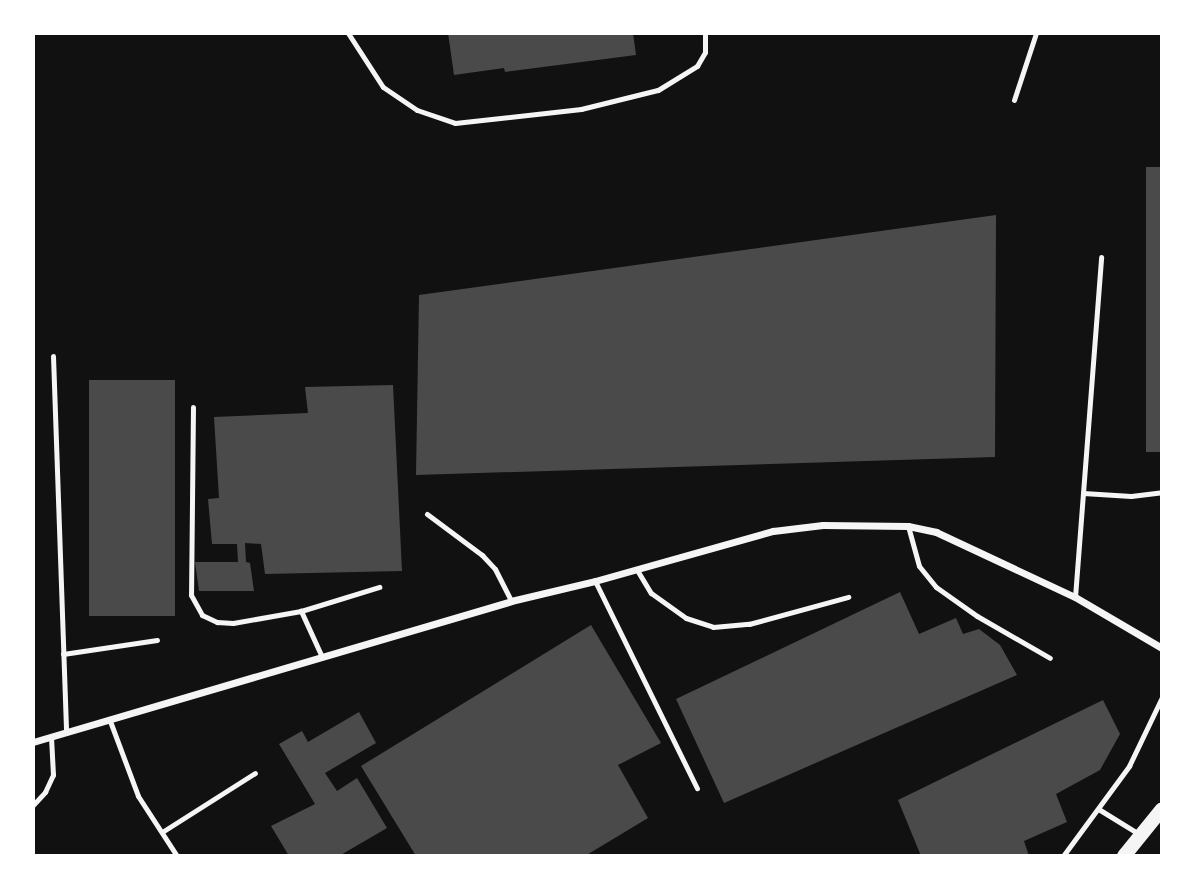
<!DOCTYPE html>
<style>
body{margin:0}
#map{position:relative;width:1195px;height:889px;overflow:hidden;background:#111;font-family:Cabin,sans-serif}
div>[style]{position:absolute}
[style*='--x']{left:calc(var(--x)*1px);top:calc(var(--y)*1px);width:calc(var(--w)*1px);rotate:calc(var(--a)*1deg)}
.building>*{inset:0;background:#4a4a4a;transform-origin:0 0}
.service>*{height:5px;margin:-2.5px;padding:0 2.5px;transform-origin:2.5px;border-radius:2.5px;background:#f5f5f5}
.minor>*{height:7px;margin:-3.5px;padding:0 3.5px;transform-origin:3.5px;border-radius:3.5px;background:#f5f5f5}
.secondary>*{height:14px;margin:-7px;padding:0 7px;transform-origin:7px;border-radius:7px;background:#f5f5f5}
span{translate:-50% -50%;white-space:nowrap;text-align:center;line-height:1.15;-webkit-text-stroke:7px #fff;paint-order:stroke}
.frame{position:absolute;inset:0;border:35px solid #fff;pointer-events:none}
</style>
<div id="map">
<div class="building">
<i style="clip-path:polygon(448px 33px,633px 33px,636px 55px,505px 72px,504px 68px,454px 75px)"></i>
<i style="left:1162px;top:167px;width:285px;height:16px;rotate:90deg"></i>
<i style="clip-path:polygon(996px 215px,995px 457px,416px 475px,419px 295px)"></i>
<i style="left:89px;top:380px;width:86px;height:236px"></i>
<i style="clip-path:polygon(393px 385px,402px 571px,265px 574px,261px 544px,245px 543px,246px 562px,250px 563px,254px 591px,199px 591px,195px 562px,238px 562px,237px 544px,212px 544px,208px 499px,219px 498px,214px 417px,308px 413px,305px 387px)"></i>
<i style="clip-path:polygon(900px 592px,919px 634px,956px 618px,963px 634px,979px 629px,1000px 645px,1017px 675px,724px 803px,676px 699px)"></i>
<i style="clip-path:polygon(591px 625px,661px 743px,618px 765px,648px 818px,585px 856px,416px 856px,361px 766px)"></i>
<i style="clip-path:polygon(1103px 700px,1120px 734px,1100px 770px,1056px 794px,1067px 822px,1024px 841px,1029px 856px,921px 856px,898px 800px)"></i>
<i style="clip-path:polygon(359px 712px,376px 743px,325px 773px,337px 791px,357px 778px,387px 828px,339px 856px,289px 856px,271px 826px,315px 804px,279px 744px,302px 731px,308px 742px)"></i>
</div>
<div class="service">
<i style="--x:348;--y:33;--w:64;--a:57.1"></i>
<i style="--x:383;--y:87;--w:41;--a:34.1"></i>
<i style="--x:417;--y:110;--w:40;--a:18.9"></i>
<i style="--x:455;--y:123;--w:127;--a:-6.3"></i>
<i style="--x:581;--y:109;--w:79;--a:-13.9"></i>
<i style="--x:658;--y:90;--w:46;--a:-31.6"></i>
<i style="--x:697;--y:66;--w:16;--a:-60"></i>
<i style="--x:705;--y:52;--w:19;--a:-90"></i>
<i style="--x:1014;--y:100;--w:71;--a:-71.8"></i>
<i style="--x:53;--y:356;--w:377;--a:88"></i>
<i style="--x:193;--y:407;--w:188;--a:90.6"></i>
<i style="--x:191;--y:595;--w:23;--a:61"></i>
<i style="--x:202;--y:615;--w:17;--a:25"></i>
<i style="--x:217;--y:622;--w:16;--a:4"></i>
<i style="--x:233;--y:623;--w:69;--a:-10"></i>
<i style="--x:1083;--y:493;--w:48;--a:3.6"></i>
<i style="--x:1131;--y:496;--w:31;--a:-7"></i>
<i style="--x:427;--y:514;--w:69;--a:36.7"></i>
<i style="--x:482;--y:555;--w:19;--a:47"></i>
<i style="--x:495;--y:569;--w:36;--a:63"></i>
<i style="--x:908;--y:526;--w:41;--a:74.6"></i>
<i style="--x:919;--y:566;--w:27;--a:51"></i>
<i style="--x:936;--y:587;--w:50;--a:35.3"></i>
<i style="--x:977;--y:616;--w:84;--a:29.9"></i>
<i style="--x:637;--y:570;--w:27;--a:59"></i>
<i style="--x:651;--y:593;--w:43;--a:35.5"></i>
<i style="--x:686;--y:618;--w:28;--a:18"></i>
<i style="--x:713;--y:627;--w:36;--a:-5"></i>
<i style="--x:749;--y:624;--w:103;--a:-15.3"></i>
<i style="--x:595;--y:581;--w:231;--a:63.8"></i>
<i style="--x:1075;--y:597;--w:341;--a:-85.6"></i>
<i style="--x:63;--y:654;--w:95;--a:-8.5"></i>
<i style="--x:322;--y:657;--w:51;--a:-114.5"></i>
<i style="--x:301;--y:611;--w:82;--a:-17.1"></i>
<i style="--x:110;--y:721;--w:80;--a:69.5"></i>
<i style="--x:138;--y:796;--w:72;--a:57"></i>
<i style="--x:33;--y:805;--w:18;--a:-47"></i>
<i style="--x:45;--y:792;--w:19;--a:-65"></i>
<i style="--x:53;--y:775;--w:38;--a:-93"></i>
<i style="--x:1100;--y:810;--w:46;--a:31.6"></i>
<i style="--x:162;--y:832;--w:110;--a:-32.4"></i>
<i style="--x:1063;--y:856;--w:112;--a:-53.7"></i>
<i style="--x:1129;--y:766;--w:76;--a:-64.4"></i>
</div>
<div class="minor">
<i style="--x:33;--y:742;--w:498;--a:-16.4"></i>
<i style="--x:511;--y:601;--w:86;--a:-13.4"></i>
<i style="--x:595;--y:581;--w:185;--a:-15.7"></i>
<i style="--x:773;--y:531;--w:50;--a:-6.8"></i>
<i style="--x:823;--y:525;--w:85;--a:0.7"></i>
<i style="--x:908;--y:526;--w:29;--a:12"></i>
<i style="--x:936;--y:532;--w:153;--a:25.1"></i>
<i style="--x:1075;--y:597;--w:101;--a:30.4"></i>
</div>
<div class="secondary">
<i style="--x:1124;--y:856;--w:60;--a:-51"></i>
</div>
<div class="frame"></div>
</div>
